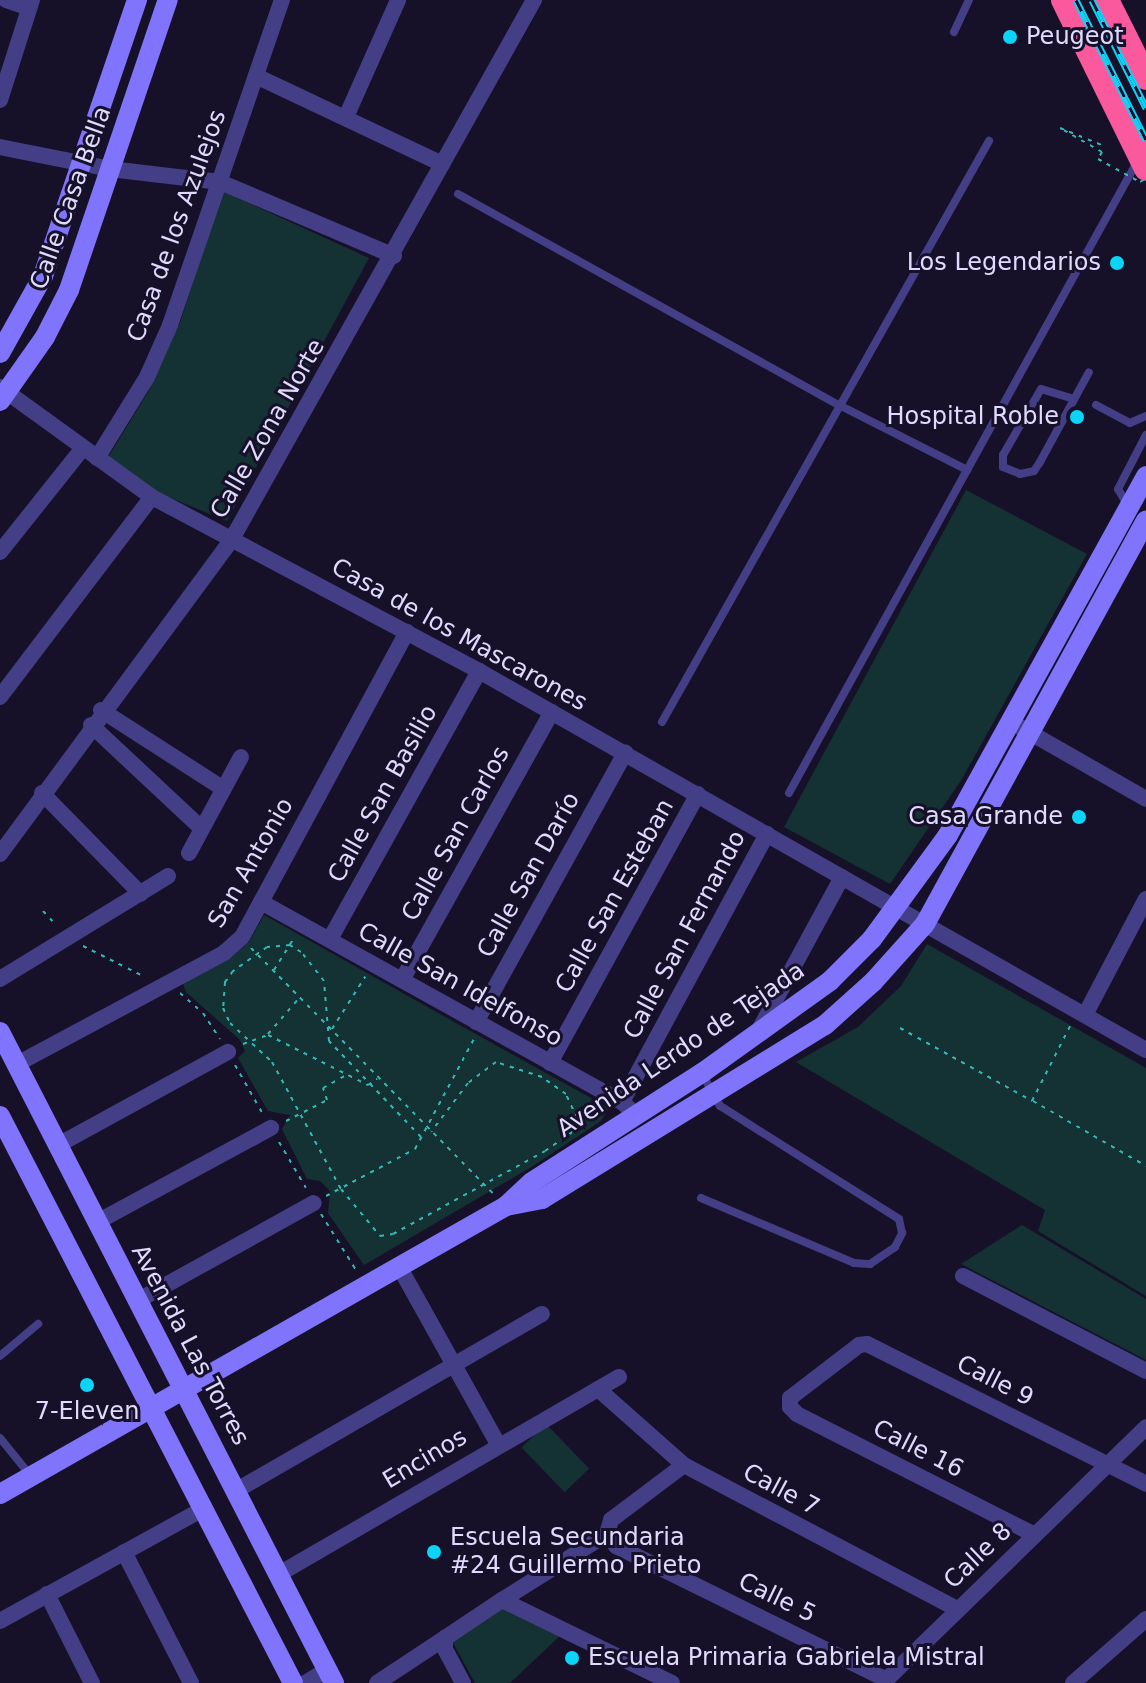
<!DOCTYPE html>
<meta charset="utf-8">
<style>
body{margin:0}
#map{position:relative;width:1146px;height:1683px;overflow:hidden;background:#161129;font-family:"DejaVu Sans",sans-serif}
div>[style]{position:absolute}
[style*='--x']{left:calc(var(--x)*1px);top:calc(var(--y)*1px);width:calc(var(--w)*1px);rotate:calc(var(--a)*1deg)}
.green>*{inset:0;background:#143233;transform-origin:0 0}
.path>*{height:2px;margin-top:-1px;transform-origin:0;background:repeating-linear-gradient(90deg,#34b8b7 0 4px,transparent 0 10px)}
.lane>*{height:8px;margin:-4px;padding:0 4px;transform-origin:4px;border-radius:4px;background:#443e86}
.street>*{height:16px;margin:-8px;padding:0 8px;transform-origin:8px;border-radius:8px;background:#443e86}
.secondary>*{height:20px;margin:-10px;padding:0 10px;transform-origin:10px;border-radius:10px;background:#7f74fb}
.highway>*{height:24px;margin:-12px;padding:0 12px;transform-origin:12px;border-radius:12px;background:#fa599e}
.rail>*{height:7px;margin-top:-3.5px;transform-origin:0;background:repeating-linear-gradient(90deg,#161129 0 12px,#0cd4f8 0 24px);box-sizing:border-box;border-block:2px solid #0cd4f8}
.path-bridge>*{height:2px;margin-top:-1px;transform-origin:0;background:repeating-linear-gradient(90deg,#34b8b7 0 4px,transparent 0 10px)}
.dots>*{width:22px;height:22px;translate:-50% -50%;box-sizing:border-box;border:4px solid #161129;border-radius:50%}
span{translate:-50% -50%;white-space:nowrap;text-align:center;line-height:1.15;-webkit-text-stroke:6px #161129;paint-order:stroke}
.poi-label{font-size:24px;color:#e0dafe}
.left{translate:0 -50%;text-align:left}
.right{translate:-100% -50%;text-align:right}
.street-label{font-size:24px;color:#e0dafe}
</style>
<div id="map">
<div class="green">
<i style="clip-path:polygon(222px 191px,369px 258px,227px 521px,154px 491px,107px 459px,148px 392px,181px 320px)"></i>
<i style="clip-path:polygon(966px 490px,1087px 554px,962px 779px,890px 884px,784px 827px)"></i>
<i style="clip-path:polygon(264px 915px,447px 1018px,609px 1108px,601px 1121px,533px 1166px,364px 1265px,328px 1213px,330px 1191px,320px 1181px,307px 1179px,282px 1129px,290px 1115px,268px 1111px,238px 1058px,245px 1051px,240px 1040px,186px 992px,182px 981px,229px 959px,249px 942px)"></i>
<i style="clip-path:polygon(927px 944px,1146px 1068px,1146px 1296px,1038px 1231px,1045px 1210px,796px 1062px,858px 1027px,901px 986px)"></i>
<i style="clip-path:polygon(1022px 1225px,1146px 1299px,1146px 1360px,961px 1264px)"></i>
<i style="left:546px;top:1424px;width:62px;height:34px;rotate:46deg"></i>
<i style="clip-path:polygon(507px 1604px,563px 1633px,510px 1683px,475px 1683px,452px 1641px)"></i>
</div>
<div class="path">
<i style="--x:1102;--y:152;--w:48;--a:-150.3"></i>
<i style="--x:1060;--y:128;--w:48;--a:22.2"></i>
<i style="--x:43;--y:911;--w:19;--a:47"></i>
<i style="--x:83;--y:946;--w:69;--a:26.6"></i>
<i style="--x:251;--y:948;--w:346;--a:45.4"></i>
<i style="--x:274;--y:970;--w:38;--a:-58"></i>
<i style="--x:180;--y:993;--w:30;--a:41"></i>
<i style="--x:203;--y:1013;--w:31;--a:57"></i>
<i style="--x:900;--y:1028;--w:151;--a:28.9"></i>
<i style="--x:1032;--y:1101;--w:84;--a:-63.1"></i>
<i style="--x:332;--y:1029;--w:62;--a:-57.6"></i>
<i style="--x:268;--y:1034;--w:49;--a:-49.1"></i>
<i style="--x:243;--y:1044;--w:27;--a:-20"></i>
<i style="--x:268;--y:1035;--w:112;--a:26.6"></i>
<i style="--x:368;--y:1085;--w:11;--a:-34"></i>
<i style="--x:235;--y:1065;--w:59;--a:60.4"></i>
<i style="--x:1033;--y:1101;--w:130;--a:29.9"></i>
<i style="--x:286;--y:1121;--w:46;--a:-27.1"></i>
<i style="--x:327;--y:1100;--w:13;--a:-108"></i>
<i style="--x:323;--y:1088;--w:26;--a:-29"></i>
<i style="--x:421;--y:1137;--w:133;--a:-133.8"></i>
<i style="--x:329;--y:1041;--w:60;--a:-94.8"></i>
<i style="--x:324;--y:981;--w:37;--a:-128"></i>
<i style="--x:301;--y:952;--w:13;--a:-148"></i>
<i style="--x:290;--y:945;--w:23;--a:175"></i>
<i style="--x:267;--y:947;--w:42;--a:144.8"></i>
<i style="--x:233;--y:971;--w:14;--a:126"></i>
<i style="--x:225;--y:982;--w:26;--a:94"></i>
<i style="--x:223;--y:1008;--w:17;--a:65"></i>
<i style="--x:230;--y:1023;--w:57;--a:42.9"></i>
<i style="--x:272;--y:1062;--w:145;--a:61.5"></i>
<i style="--x:341;--y:1189;--w:61;--a:50.3"></i>
<i style="--x:380;--y:1236;--w:13;--a:-9"></i>
<i style="--x:393;--y:1234;--w:173;--a:-28.6"></i>
<i style="--x:545;--y:1151;--w:33;--a:-35"></i>
<i style="--x:572;--y:1132;--w:15;--a:-70"></i>
<i style="--x:577;--y:1118;--w:26;--a:-115"></i>
<i style="--x:566;--y:1094;--w:29;--a:-145"></i>
<i style="--x:542;--y:1077;--w:48;--a:-161.9"></i>
<i style="--x:496;--y:1062;--w:35;--a:143"></i>
<i style="--x:468;--y:1083;--w:61;--a:127.1"></i>
<i style="--x:279;--y:1142;--w:53;--a:59.6"></i>
<i style="--x:326;--y:1196;--w:101;--a:-27.8"></i>
<i style="--x:415;--y:1149;--w:125;--a:-61.8"></i>
<i style="--x:321;--y:1214;--w:66;--a:58"></i>
</div>
<div class="lane">
<i style="--x:954;--y:32;--w:35;--a:-65"></i>
<i style="--x:458;--y:194;--w:436;--a:29"></i>
<i style="--x:839;--y:405;--w:144;--a:26.9"></i>
<i style="--x:1074;--y:399;--w:34;--a:-163"></i>
<i style="--x:1041;--y:389;--w:76;--a:119.9"></i>
<i style="--x:1003;--y:455;--w:12;--a:90"></i>
<i style="--x:1003;--y:467;--w:18;--a:22"></i>
<i style="--x:1020;--y:474;--w:14;--a:-12"></i>
<i style="--x:1034;--y:471;--w:11;--a:-56"></i>
<i style="--x:1040;--y:462;--w:102;--a:-61.4"></i>
<i style="--x:1096;--y:405;--w:38;--a:28"></i>
<i style="--x:1130;--y:423;--w:17;--a:-24"></i>
<i style="--x:1127;--y:504;--w:17;--a:-121"></i>
<i style="--x:1118;--y:489;--w:61;--a:-62.6"></i>
<i style="--x:662;--y:722;--w:667;--a:-60.63"></i>
<i style="--x:789;--y:793;--w:723;--a:-61.13"></i>
<i style="--x:701;--y:1198;--w:166;--a:23"></i>
<i style="--x:854;--y:1263;--w:16;--a:4"></i>
<i style="--x:870;--y:1264;--w:30;--a:-34"></i>
<i style="--x:895;--y:1247;--w:16;--a:-63"></i>
<i style="--x:902;--y:1233;--w:14;--a:-102"></i>
<i style="--x:899;--y:1219;--w:212;--a:-147.7"></i>
<i style="--x:720;--y:1106;--w:37;--a:-119"></i>
<i style="--x:0;--y:1356;--w:50;--a:-40.1"></i>
<i style="--x:0;--y:1438;--w:48;--a:51"></i>
</div>
<div class="street">
<i style="--x:6;--y:0;--w:24;--a:19"></i>
<i style="--x:256;--y:76;--w:206;--a:25.3"></i>
<i style="--x:0;--y:100;--w:105;--a:-72.3"></i>
<i style="--x:346;--y:117;--w:128;--a:-66"></i>
<i style="--x:0;--y:147;--w:112;--a:11.3"></i>
<i style="--x:110;--y:169;--w:111;--a:6.7"></i>
<i style="--x:220;--y:182;--w:189;--a:23"></i>
<i style="--x:0;--y:387;--w:188;--a:35.9"></i>
<i style="--x:152;--y:497;--w:370;--a:28"></i>
<i style="--x:479;--y:671;--w:767;--a:29.61"></i>
<i style="--x:97;--y:458;--w:95;--a:-58.3"></i>
<i style="--x:147;--y:377;--w:57;--a:-66.1"></i>
<i style="--x:170;--y:325;--w:344;--a:-71"></i>
<i style="--x:0;--y:552;--w:133;--a:-51.4"></i>
<i style="--x:0;--y:697;--w:251;--a:-52.8"></i>
<i style="--x:101;--y:710;--w:144;--a:32.8"></i>
<i style="--x:91;--y:725;--w:151;--a:43.1"></i>
<i style="--x:1020;--y:727;--w:145;--a:29.7"></i>
<i style="--x:42;--y:793;--w:141;--a:45.6"></i>
<i style="--x:189;--y:853;--w:109;--a:-61.6"></i>
<i style="--x:0;--y:854;--w:391;--a:-53.6"></i>
<i style="--x:232;--y:539;--w:618;--a:-60.74"></i>
<i style="--x:261;--y:902;--w:413;--a:29"></i>
<i style="--x:622;--y:1102;--w:16;--a:43"></i>
<i style="--x:330;--y:939;--w:307;--a:-60.9"></i>
<i style="--x:0;--y:979;--w:197;--a:-31.5"></i>
<i style="--x:402;--y:980;--w:307;--a:-60.8"></i>
<i style="--x:1085;--y:1015;--w:131;--a:-62.3"></i>
<i style="--x:476;--y:1022;--w:308;--a:-61"></i>
<i style="--x:759;--y:1030;--w:174;--a:-61.5"></i>
<i style="--x:550;--y:1063;--w:307;--a:-61.2"></i>
<i style="--x:17;--y:1064;--w:235;--a:-28.2"></i>
<i style="--x:224;--y:953;--w:24;--a:-42"></i>
<i style="--x:242;--y:937;--w:347;--a:-61.6"></i>
<i style="--x:622;--y:1102;--w:305;--a:-61.6"></i>
<i style="--x:58;--y:1145;--w:194;--a:-28.7"></i>
<i style="--x:97;--y:1222;--w:198;--a:-28.4"></i>
<i style="--x:400;--y:1268;--w:201;--a:60.9"></i>
<i style="--x:963;--y:1276;--w:206;--a:27.4"></i>
<i style="--x:137;--y:1301;--w:202;--a:-29"></i>
<i style="--x:598;--y:1389;--w:115;--a:41.5"></i>
<i style="--x:684;--y:1465;--w:309;--a:27.8"></i>
<i style="--x:237;--y:1490;--w:352;--a:-30"></i>
<i style="--x:607;--y:1534;--w:15;--a:53"></i>
<i style="--x:616;--y:1546;--w:302;--a:26.3"></i>
<i style="--x:607;--y:1534;--w:15;--a:-74"></i>
<i style="--x:611;--y:1520;--w:91;--a:-37"></i>
<i style="--x:1035;--y:1535;--w:267;--a:-153.1"></i>
<i style="--x:797;--y:1414;--w:10;--a:-135"></i>
<i style="--x:790;--y:1407;--w:9;--a:-90"></i>
<i style="--x:790;--y:1398;--w:87;--a:-37.5"></i>
<i style="--x:859;--y:1345;--w:8;--a:-7"></i>
<i style="--x:867;--y:1344;--w:312;--a:26.6"></i>
<i style="--x:124;--y:1552;--w:147;--a:62.9"></i>
<i style="--x:279;--y:1574;--w:393;--a:-30.1"></i>
<i style="--x:47;--y:1594;--w:100;--a:63.2"></i>
<i style="--x:502;--y:1600;--w:124;--a:-32.2"></i>
<i style="--x:0;--y:1621;--w:234;--a:-28.9"></i>
<i style="--x:305;--y:1683;--w:26;--a:-31"></i>
<i style="--x:377;--y:1683;--w:82;--a:-33.5"></i>
<i style="--x:463;--y:1683;--w:38;--a:-118"></i>
<i style="--x:445;--y:1649;--w:11;--a:-90"></i>
<i style="--x:445;--y:1638;--w:69;--a:-33.7"></i>
<i style="--x:502;--y:1600;--w:189;--a:26"></i>
<i style="--x:883;--y:1683;--w:367;--a:-44.2"></i>
<i style="--x:1073;--y:1683;--w:97;--a:-41.2"></i>
</div>
<div class="secondary">
<i style="--x:0;--y:353;--w:88;--a:-60.8"></i>
<i style="--x:43;--y:276;--w:292;--a:-71.2"></i>
<i style="--x:0;--y:401;--w:78;--a:-54.9"></i>
<i style="--x:45;--y:337;--w:53;--a:-62.9"></i>
<i style="--x:69;--y:290;--w:306;--a:-71.2"></i>
<i style="--x:0;--y:1032;--w:732;--a:62.84"></i>
<i style="--x:0;--y:1116;--w:638;--a:62.67"></i>
<i style="--x:506;--y:1206;--w:37;--a:-11"></i>
<i style="--x:542;--y:1199;--w:332;--a:-31.6"></i>
<i style="--x:825;--y:1025;--w:64;--a:-41.9"></i>
<i style="--x:873;--y:982;--w:78;--a:-48.1"></i>
<i style="--x:925;--y:924;--w:460;--a:-61.3"></i>
<i style="--x:0;--y:1494;--w:582;--a:-29.65"></i>
<i style="--x:506;--y:1206;--w:35;--a:-43"></i>
<i style="--x:532;--y:1182;--w:202;--a:-32.7"></i>
<i style="--x:702;--y:1073;--w:158;--a:-35.7"></i>
<i style="--x:830;--y:981;--w:59;--a:-45"></i>
<i style="--x:872;--y:939;--w:129;--a:-53.8"></i>
<i style="--x:948;--y:835;--w:410;--a:-61.1"></i>
</div>
<div class="highway">
<i style="--x:1063;--y:0;--w:188;--a:63.8"></i>
<i style="--x:1107;--y:0;--w:87;--a:63.4"></i>
</div>
<div class="rail">
<i style="--x:1076;--y:0;--w:157;--a:63.4"></i>
<i style="--x:1092;--y:0;--w:121;--a:63.4"></i>
</div>
<div class="path-bridge">
<i style="--x:1102;--y:152;--w:8;--a:120"></i>
<i style="--x:1098;--y:159;--w:48;--a:28.7"></i>
<i style="--x:1140;--y:182;--w:6;--a:-31"></i>
</div>
<div class="dots">
<i style="left:1010px;top:37px;background:#0cd4f8"></i>
<i style="left:1117px;top:263px;background:#0cd4f8"></i>
<i style="left:1077px;top:417px;background:#0cd4f8"></i>
<i style="left:1079px;top:817px;background:#0cd4f8"></i>
<i style="left:87px;top:1385px;background:#0cd4f8"></i>
<i style="left:434px;top:1552px;background:#0cd4f8"></i>
<i style="left:572px;top:1658px;background:#0cd4f8"></i>
</div>
<div class="poi-label">
<span class="left" style="left:1026px;top:37px">Peugeot</span>
<span class="right" style="left:1101px;top:263px">Los Legendarios</span>
<span class="right" style="left:1059px;top:417px">Hospital Roble</span>
<span class="right" style="left:1063px;top:817px">Casa Grande</span>
<span style="left:87px;top:1412px">7-Eleven</span>
<span class="left" style="left:450px;top:1552px">Escuela Secundaria<br>#24 Guillermo Prieto</span>
<span class="left" style="left:588px;top:1658px">Escuela Primaria Gabriela Mistral</span>
</div>
<div class="street-label">
<span style="left:71px;top:198px;rotate:-70deg">Calle Casa Bella</span>
<span style="left:177px;top:226px;rotate:-70deg">Casa de los Azulejos</span>
<span style="left:268px;top:429px;rotate:-60deg">Calle Zona Norte</span>
<span style="left:459px;top:635px;rotate:29deg">Casa de los Mascarones</span>
<span style="left:383px;top:794px;rotate:-61deg">Calle San Basilio</span>
<span style="left:456px;top:834px;rotate:-61deg">Calle San Carlos</span>
<span style="left:251px;top:863px;rotate:-60deg">San Antonio</span>
<span style="left:529px;top:875px;rotate:-61deg">Calle San Darío</span>
<span style="left:615px;top:896px;rotate:-61deg">Calle San Esteban</span>
<span style="left:685px;top:935px;rotate:-62deg">Calle San Fernando</span>
<span style="left:460px;top:985px;rotate:29deg">Calle San Idelfonso</span>
<span style="left:681px;top:1050px;rotate:-34deg">Avenida Lerdo de Tejada</span>
<span style="left:190px;top:1345px;rotate:62deg">Avenida Las Torres</span>
<span style="left:995px;top:1381px;rotate:27deg">Calle 9</span>
<span style="left:918px;top:1449px;rotate:27deg">Calle 16</span>
<span style="left:425px;top:1459px;rotate:-31deg">Encinos</span>
<span style="left:781px;top:1490px;rotate:28deg">Calle 7</span>
<span style="left:978px;top:1556px;rotate:-44deg">Calle 8</span>
<span style="left:777px;top:1598px;rotate:26deg">Calle 5</span>
</div>
</div>
